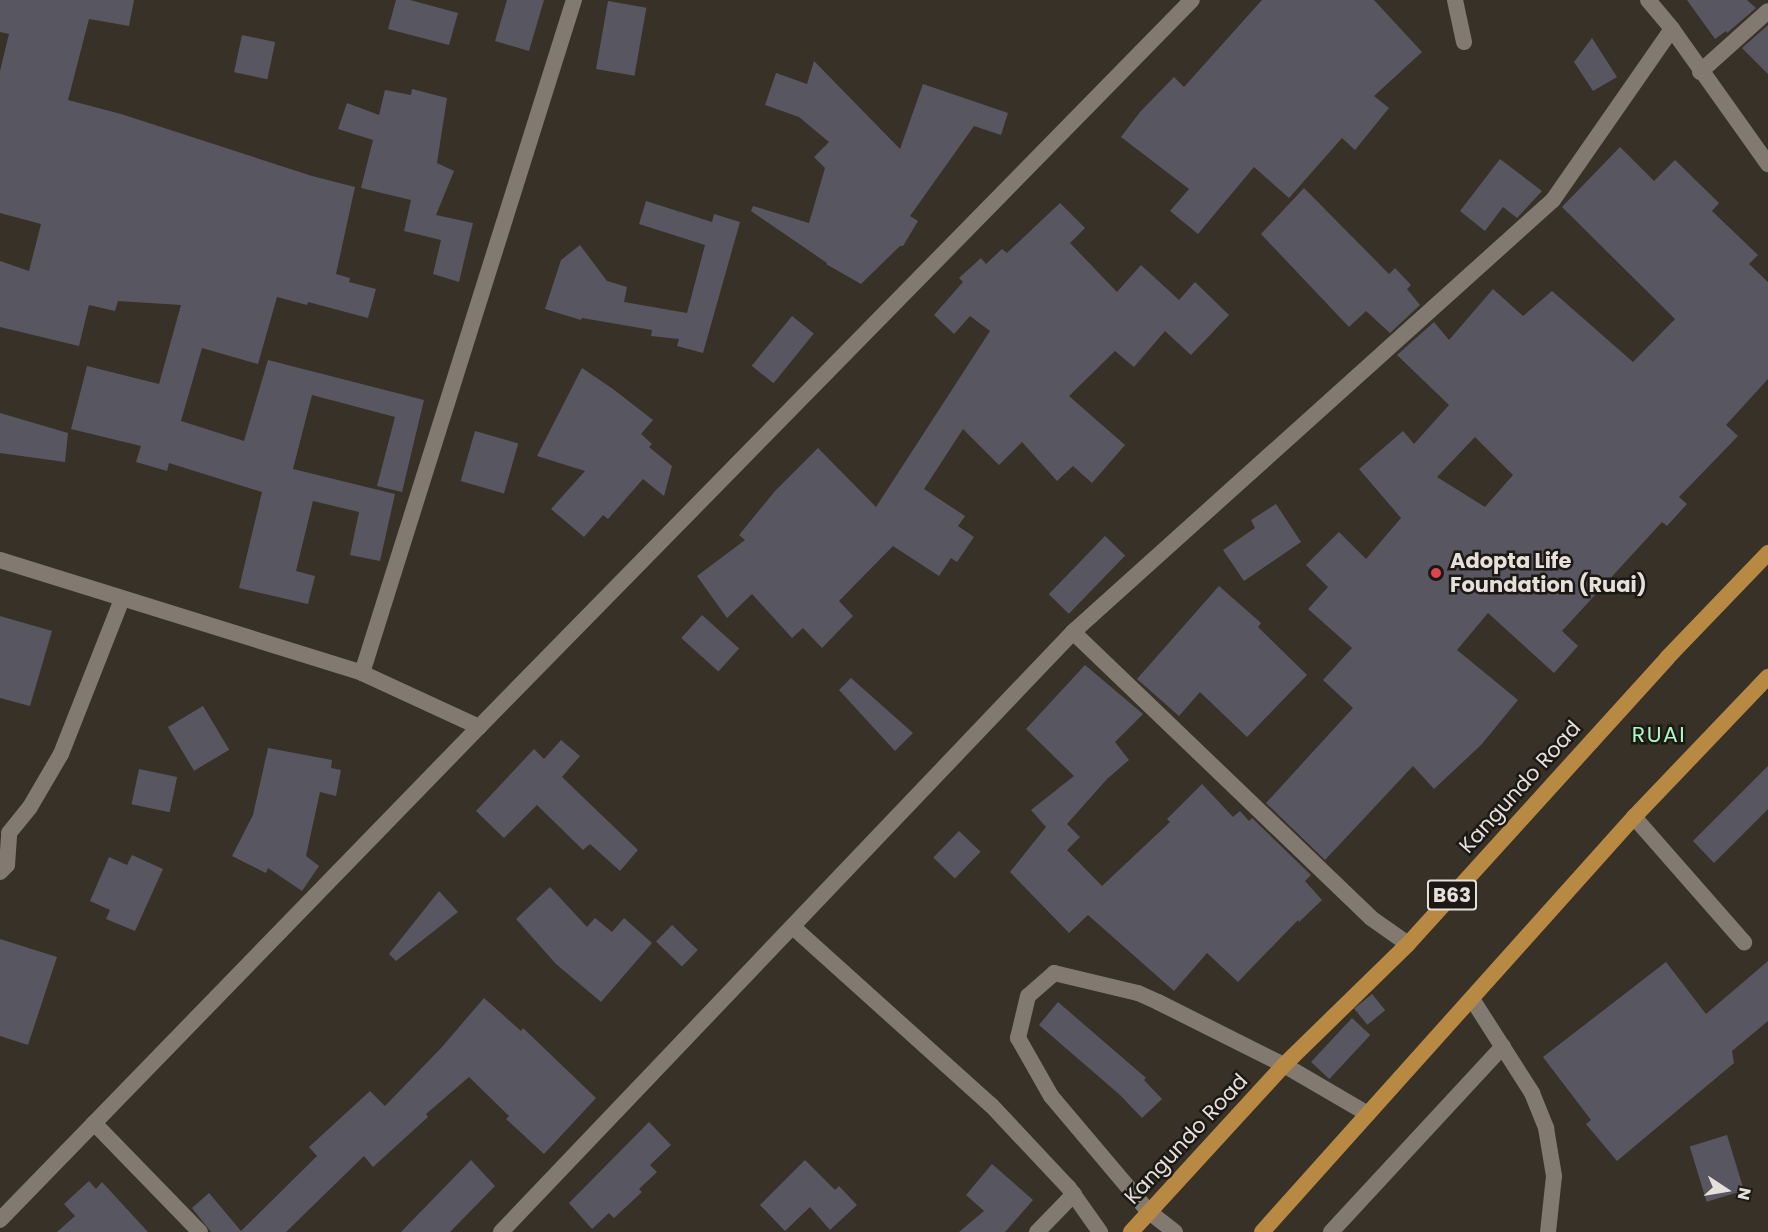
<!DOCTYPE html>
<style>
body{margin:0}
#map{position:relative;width:1768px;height:1232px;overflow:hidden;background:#383128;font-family:Poppins,sans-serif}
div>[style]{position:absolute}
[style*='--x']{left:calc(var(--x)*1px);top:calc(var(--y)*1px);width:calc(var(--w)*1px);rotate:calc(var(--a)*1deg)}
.building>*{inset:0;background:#585661;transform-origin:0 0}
.service>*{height:16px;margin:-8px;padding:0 8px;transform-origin:8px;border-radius:8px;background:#827a70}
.minor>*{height:16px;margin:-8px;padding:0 8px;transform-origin:8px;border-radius:8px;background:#827a70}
.tertiary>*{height:16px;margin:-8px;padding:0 8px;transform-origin:8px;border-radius:8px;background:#827a70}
.trunk>*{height:16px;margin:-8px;padding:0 8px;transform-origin:8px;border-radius:8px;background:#b88942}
.dots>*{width:16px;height:16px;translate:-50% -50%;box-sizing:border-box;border:3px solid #1c1915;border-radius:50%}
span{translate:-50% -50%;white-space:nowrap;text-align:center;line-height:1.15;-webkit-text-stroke:5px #1c1915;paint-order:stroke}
.shield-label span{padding:2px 4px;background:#1c1915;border:2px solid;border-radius:4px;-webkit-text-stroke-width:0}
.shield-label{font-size:20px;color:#e5e0da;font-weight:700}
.poi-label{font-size:21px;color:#e5e0da;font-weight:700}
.left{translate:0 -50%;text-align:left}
.street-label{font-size:21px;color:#e5e0da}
.neighbourhood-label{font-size:22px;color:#adf7c5;letter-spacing:1.5px}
.north{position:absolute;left:1696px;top:1160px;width:60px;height:60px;-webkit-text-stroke:4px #1c1915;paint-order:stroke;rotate:102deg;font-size:16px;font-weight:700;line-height:24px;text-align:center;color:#e5e0da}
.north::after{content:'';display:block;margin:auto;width:21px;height:27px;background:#e5e0da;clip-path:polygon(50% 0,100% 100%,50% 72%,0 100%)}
</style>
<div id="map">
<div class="building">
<i style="clip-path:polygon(0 0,134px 0,129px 26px,89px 19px,68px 100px,121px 114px,312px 176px,355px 187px,336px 274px,350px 278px,349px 282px,376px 289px,368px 318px,308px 302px,307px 305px,277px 297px,258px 364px,202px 348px,181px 421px,244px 441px,268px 360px,424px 400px,402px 492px,377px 486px,395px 417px,312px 395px,293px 469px,395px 494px,380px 561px,350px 555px,359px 512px,313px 501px,296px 571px,315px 576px,308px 604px,239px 588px,262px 492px,169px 463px,167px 471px,136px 462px,141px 446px,71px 429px,87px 366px,159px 384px,181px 305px,118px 301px,115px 311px,89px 305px,79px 346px,0 327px,0 261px,29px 271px,41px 224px,0 213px,0 71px,9px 34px,0 32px)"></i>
<i style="clip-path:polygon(396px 0,410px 0,458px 13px,449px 45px,388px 29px)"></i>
<i style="clip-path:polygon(507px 0,544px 0,529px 51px,495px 41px)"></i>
<i style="clip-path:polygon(1262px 0,1374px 0,1422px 52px,1374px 96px,1389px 108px,1355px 150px,1342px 138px,1289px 198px,1254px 167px,1198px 234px,1170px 211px,1189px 189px,1121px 137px,1140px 112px,1174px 77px,1184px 87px)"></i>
<i style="clip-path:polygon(1687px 0,1747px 0,1756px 8px,1727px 33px,1726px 31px,1715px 39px)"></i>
<i style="left:608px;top:1px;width:39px;height:69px;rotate:10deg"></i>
<i style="clip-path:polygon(1768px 25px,1768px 74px,1742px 48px)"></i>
<i style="left:242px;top:35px;width:34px;height:38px;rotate:12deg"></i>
<i style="clip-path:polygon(1592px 38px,1617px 77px,1593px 91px,1574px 62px)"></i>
<i style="clip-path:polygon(814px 61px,900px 149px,923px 84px,1008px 113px,1001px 135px,974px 126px,910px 216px,918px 221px,903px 246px,900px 246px,861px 284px,826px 264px,827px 263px,751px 211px,753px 206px,809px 223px,825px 168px,814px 157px,829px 142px,799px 117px,765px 105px,776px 73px,807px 84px)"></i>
<i style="clip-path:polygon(412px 89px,447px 98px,437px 163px,454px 171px,436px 215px,473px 223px,459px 282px,433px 274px,441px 240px,404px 231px,411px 200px,361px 188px,373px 140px,338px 129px,347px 103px,379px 115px,385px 90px,411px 95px)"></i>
<i style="clip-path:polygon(evenodd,1620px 147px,1654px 181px,1675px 160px,1719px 203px,1712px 211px,1758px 255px,1749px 264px,1768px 282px,1768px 379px,1726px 425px,1738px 436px,1679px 497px,1687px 504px,1667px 526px,1662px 522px,1562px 631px,1578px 646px,1554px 673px,1488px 613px,1457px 650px,1518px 700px,1481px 745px,1434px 789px,1413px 766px,1325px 860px,1266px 803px,1353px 708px,1323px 680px,1352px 648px,1308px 609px,1328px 587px,1306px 565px,1339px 532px,1366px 559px,1401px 518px,1359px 469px,1403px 431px,1414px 444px,1449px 405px,1397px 355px,1434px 322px,1449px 340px,1493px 289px,1523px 316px,1552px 291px,1633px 362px,1675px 319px,1562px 207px,1620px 147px,1475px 437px,1513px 475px,1485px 507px,1437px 477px,1475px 437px)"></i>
<i style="clip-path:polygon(1500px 159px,1542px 191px,1517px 218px,1503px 207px,1485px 231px,1460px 211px)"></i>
<i style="clip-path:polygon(1304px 188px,1389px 274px,1395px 268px,1411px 285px,1407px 289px,1420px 305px,1390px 333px,1366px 311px,1349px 327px,1261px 234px)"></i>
<i style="clip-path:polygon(646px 201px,712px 222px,714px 214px,740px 222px,703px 353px,677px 346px,679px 339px,651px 336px,652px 330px,582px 318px,581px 320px,545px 309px,561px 260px,580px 245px,607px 281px,627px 287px,624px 302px,687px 313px,705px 245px,639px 224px)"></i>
<i style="clip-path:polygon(1060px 203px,1085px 228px,1070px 243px,1117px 292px,1141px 265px,1179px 300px,1195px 282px,1229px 315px,1191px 355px,1165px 331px,1134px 367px,1115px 351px,1069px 396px,1125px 445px,1092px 483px,1073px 466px,1057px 481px,1022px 442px,999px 465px,963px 429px,924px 489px,965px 516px,958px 526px,974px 537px,957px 562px,951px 558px,939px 576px,893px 546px,839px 601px,853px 616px,822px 648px,803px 628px,792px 638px,752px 594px,727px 618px,697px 576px,745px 540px,739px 535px,775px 491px,818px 448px,876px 507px,990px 331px,970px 316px,954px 334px,934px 315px,963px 282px,959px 278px,981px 258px,986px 264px,1002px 249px,1007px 253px)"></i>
<i style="left:792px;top:316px;width:28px;height:64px;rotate:39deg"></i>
<i style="clip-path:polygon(582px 368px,613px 389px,653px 420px,641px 434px,652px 444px,649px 447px,672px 466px,664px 496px,643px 479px,608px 519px,603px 515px,584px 537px,551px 509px,585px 471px,537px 456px)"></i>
<i style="clip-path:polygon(0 413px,68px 433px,65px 462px,0 453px)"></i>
<i style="left:475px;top:431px;width:45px;height:52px;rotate:16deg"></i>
<i style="clip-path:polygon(1276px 504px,1301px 542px,1244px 581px,1223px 550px,1255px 528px,1251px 520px)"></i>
<i style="left:1105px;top:536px;width:28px;height:81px;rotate:44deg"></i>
<i style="clip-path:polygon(1219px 586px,1261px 623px,1258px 627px,1307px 675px,1247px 737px,1200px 692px,1179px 716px,1137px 679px)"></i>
<i style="left:702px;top:615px;width:50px;height:31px;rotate:42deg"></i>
<i style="clip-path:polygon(0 616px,52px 631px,30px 706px,0 698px)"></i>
<i style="clip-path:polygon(1085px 665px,1143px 714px,1115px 742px,1129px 760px,1107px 779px,1067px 824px,1080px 837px,1067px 850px,1102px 886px,1170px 822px,1167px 819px,1202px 784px,1233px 817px,1240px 811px,1249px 821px,1252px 818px,1311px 875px,1305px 881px,1322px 900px,1299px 922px,1298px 920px,1238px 982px,1207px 953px,1174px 991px,1088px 915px,1069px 933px,1010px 872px,1046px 827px,1031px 810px,1074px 776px,1026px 729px)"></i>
<i style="clip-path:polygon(851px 678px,913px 733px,895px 751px,839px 690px)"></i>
<i style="left:203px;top:706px;width:51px;height:41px;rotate:59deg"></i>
<i style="clip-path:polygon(561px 740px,580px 756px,562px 777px,638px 850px,620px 871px,590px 844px,583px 850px,537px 805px,504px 838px,476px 811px,534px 749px,544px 759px)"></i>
<i style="clip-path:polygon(268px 748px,332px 760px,331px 768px,341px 770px,336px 796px,320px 792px,306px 856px,319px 866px,302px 891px,268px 868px,266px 873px,232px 856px,253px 815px)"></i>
<i style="clip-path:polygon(1768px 766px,1768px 809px,1714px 863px,1693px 841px)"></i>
<i style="left:139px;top:769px;width:39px;height:36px;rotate:12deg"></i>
<i style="left:959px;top:831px;width:30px;height:37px;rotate:44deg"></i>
<i style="clip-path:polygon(132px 855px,163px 869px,135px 931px,106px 919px,110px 910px,90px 901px,109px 857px,127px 865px)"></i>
<i style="clip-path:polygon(550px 887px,587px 927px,595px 918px,612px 932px,624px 918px,652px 943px,601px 1002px,556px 964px,516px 919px)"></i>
<i style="clip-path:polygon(439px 891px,458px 912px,396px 961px,389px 954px)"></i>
<i style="left:672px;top:925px;width:36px;height:23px;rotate:44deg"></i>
<i style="clip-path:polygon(0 939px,57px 957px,28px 1045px,0 1036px)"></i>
<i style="clip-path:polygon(1768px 961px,1768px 1021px,1732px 1051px,1734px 1063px,1617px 1161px,1586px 1124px,1591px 1120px,1543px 1057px,1666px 962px,1706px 1014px)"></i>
<i style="left:1372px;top:994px;width:21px;height:23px;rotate:51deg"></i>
<i style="clip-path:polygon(484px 998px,521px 1031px,523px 1028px,596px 1098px,544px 1154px,506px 1119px,509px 1116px,469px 1077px,426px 1114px,428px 1117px,373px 1167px,364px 1156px,286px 1232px,211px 1232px,192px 1208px,209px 1193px,241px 1231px,317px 1156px,309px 1147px,370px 1091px,385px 1106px,442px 1047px)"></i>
<i style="clip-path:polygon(1058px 1002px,1146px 1078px,1144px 1080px,1162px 1099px,1142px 1118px,1120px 1095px,1039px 1025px)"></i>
<i style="left:1352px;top:1018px;width:25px;height:60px;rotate:43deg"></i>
<i style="clip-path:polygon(649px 1122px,671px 1145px,650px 1165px,657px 1172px,639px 1189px,642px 1192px,614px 1218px,609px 1213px,592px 1229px,569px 1203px)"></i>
<i style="left:1727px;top:1135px;width:58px;height:39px;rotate:73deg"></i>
<i style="clip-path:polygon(471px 1160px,495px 1186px,450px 1232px,401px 1232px)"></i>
<i style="clip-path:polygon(805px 1160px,835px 1190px,839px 1186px,857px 1205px,830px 1230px,810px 1207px,785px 1231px,760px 1205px)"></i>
<i style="clip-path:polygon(992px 1164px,1033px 1200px,1005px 1232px,959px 1232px,984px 1211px,966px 1195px)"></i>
<i style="clip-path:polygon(89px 1181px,96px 1189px,102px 1182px,148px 1232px,57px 1232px,75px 1216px,64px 1204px)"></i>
</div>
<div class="service">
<i style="--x:1455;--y:0;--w:43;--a:77.9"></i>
<i style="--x:1700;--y:72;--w:91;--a:-41.9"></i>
<i style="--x:1634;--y:817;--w:167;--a:48.7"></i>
<i style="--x:1472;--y:999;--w:112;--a:57.4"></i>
<i style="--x:1532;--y:1093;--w:38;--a:68"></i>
<i style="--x:1546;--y:1128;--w:49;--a:80.5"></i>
<i style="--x:1554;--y:1176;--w:56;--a:96.1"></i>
<i style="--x:1037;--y:1232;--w:53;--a:-45.8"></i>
<i style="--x:1175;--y:1232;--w:33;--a:-142"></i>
<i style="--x:1149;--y:1212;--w:152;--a:-130.2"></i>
<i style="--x:1051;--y:1096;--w:67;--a:-119.6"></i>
<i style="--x:1018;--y:1038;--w:43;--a:-76.6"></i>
<i style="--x:1028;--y:996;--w:35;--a:-41"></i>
<i style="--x:1054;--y:973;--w:86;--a:13.4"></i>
<i style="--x:1138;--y:993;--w:22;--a:24"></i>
<i style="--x:1158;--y:1002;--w:141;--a:26.6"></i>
<i style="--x:1284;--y:1065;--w:97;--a:30.3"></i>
<i style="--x:1331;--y:1232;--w:253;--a:-47.2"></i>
</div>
<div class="minor">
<i style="--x:0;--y:560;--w:379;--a:17.3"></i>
<i style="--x:362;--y:673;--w:129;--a:24.8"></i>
<i style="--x:1073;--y:632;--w:413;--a:43.8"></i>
<i style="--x:1371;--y:918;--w:45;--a:35.1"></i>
<i style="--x:362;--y:673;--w:706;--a:-72.52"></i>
<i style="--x:0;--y:872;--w:10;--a:-45"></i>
<i style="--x:7;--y:865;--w:32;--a:-86"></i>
<i style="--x:9;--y:833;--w:33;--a:-51"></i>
<i style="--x:30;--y:807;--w:61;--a:-59.7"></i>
<i style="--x:61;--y:754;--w:167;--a:-68.5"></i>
<i style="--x:793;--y:927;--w:266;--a:42"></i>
<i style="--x:991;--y:1105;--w:114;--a:46.8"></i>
<i style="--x:1069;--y:1188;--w:54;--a:54.8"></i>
<i style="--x:94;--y:1123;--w:152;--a:45.8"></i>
<i style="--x:0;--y:1220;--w:687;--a:-45.83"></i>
<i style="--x:479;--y:727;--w:1018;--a:-45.56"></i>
<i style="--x:501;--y:1232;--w:829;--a:-46.37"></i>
<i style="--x:1073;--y:632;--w:646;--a:-41.99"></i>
<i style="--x:1553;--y:200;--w:208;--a:-55.2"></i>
</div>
<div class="tertiary">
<i style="--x:1648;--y:0;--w:38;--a:50"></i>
<i style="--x:1672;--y:29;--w:166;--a:54.6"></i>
</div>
<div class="trunk">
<i style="--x:1131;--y:1232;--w:226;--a:-47.5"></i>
<i style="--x:1284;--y:1065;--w:173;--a:-44.3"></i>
<i style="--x:1408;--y:944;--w:386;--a:-47.8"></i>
<i style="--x:1667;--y:658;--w:146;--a:-46.1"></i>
<i style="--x:1262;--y:1232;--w:557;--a:-48.13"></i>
<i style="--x:1634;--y:817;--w:194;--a:-46.3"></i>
</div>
<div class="dots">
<i style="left:1436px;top:573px;background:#e0444e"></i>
</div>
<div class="shield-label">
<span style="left:1452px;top:895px">B63</span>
</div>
<div class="poi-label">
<span class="left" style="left:1450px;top:573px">Adopta Life<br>Foundation (Ruai)</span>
</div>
<div class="street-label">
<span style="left:1520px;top:787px;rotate:-48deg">Kangundo Road</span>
<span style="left:1186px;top:1139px;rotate:-47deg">Kangundo Road</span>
</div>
<div class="neighbourhood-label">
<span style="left:1659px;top:735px">RUAI</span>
</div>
<div class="north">N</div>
</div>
